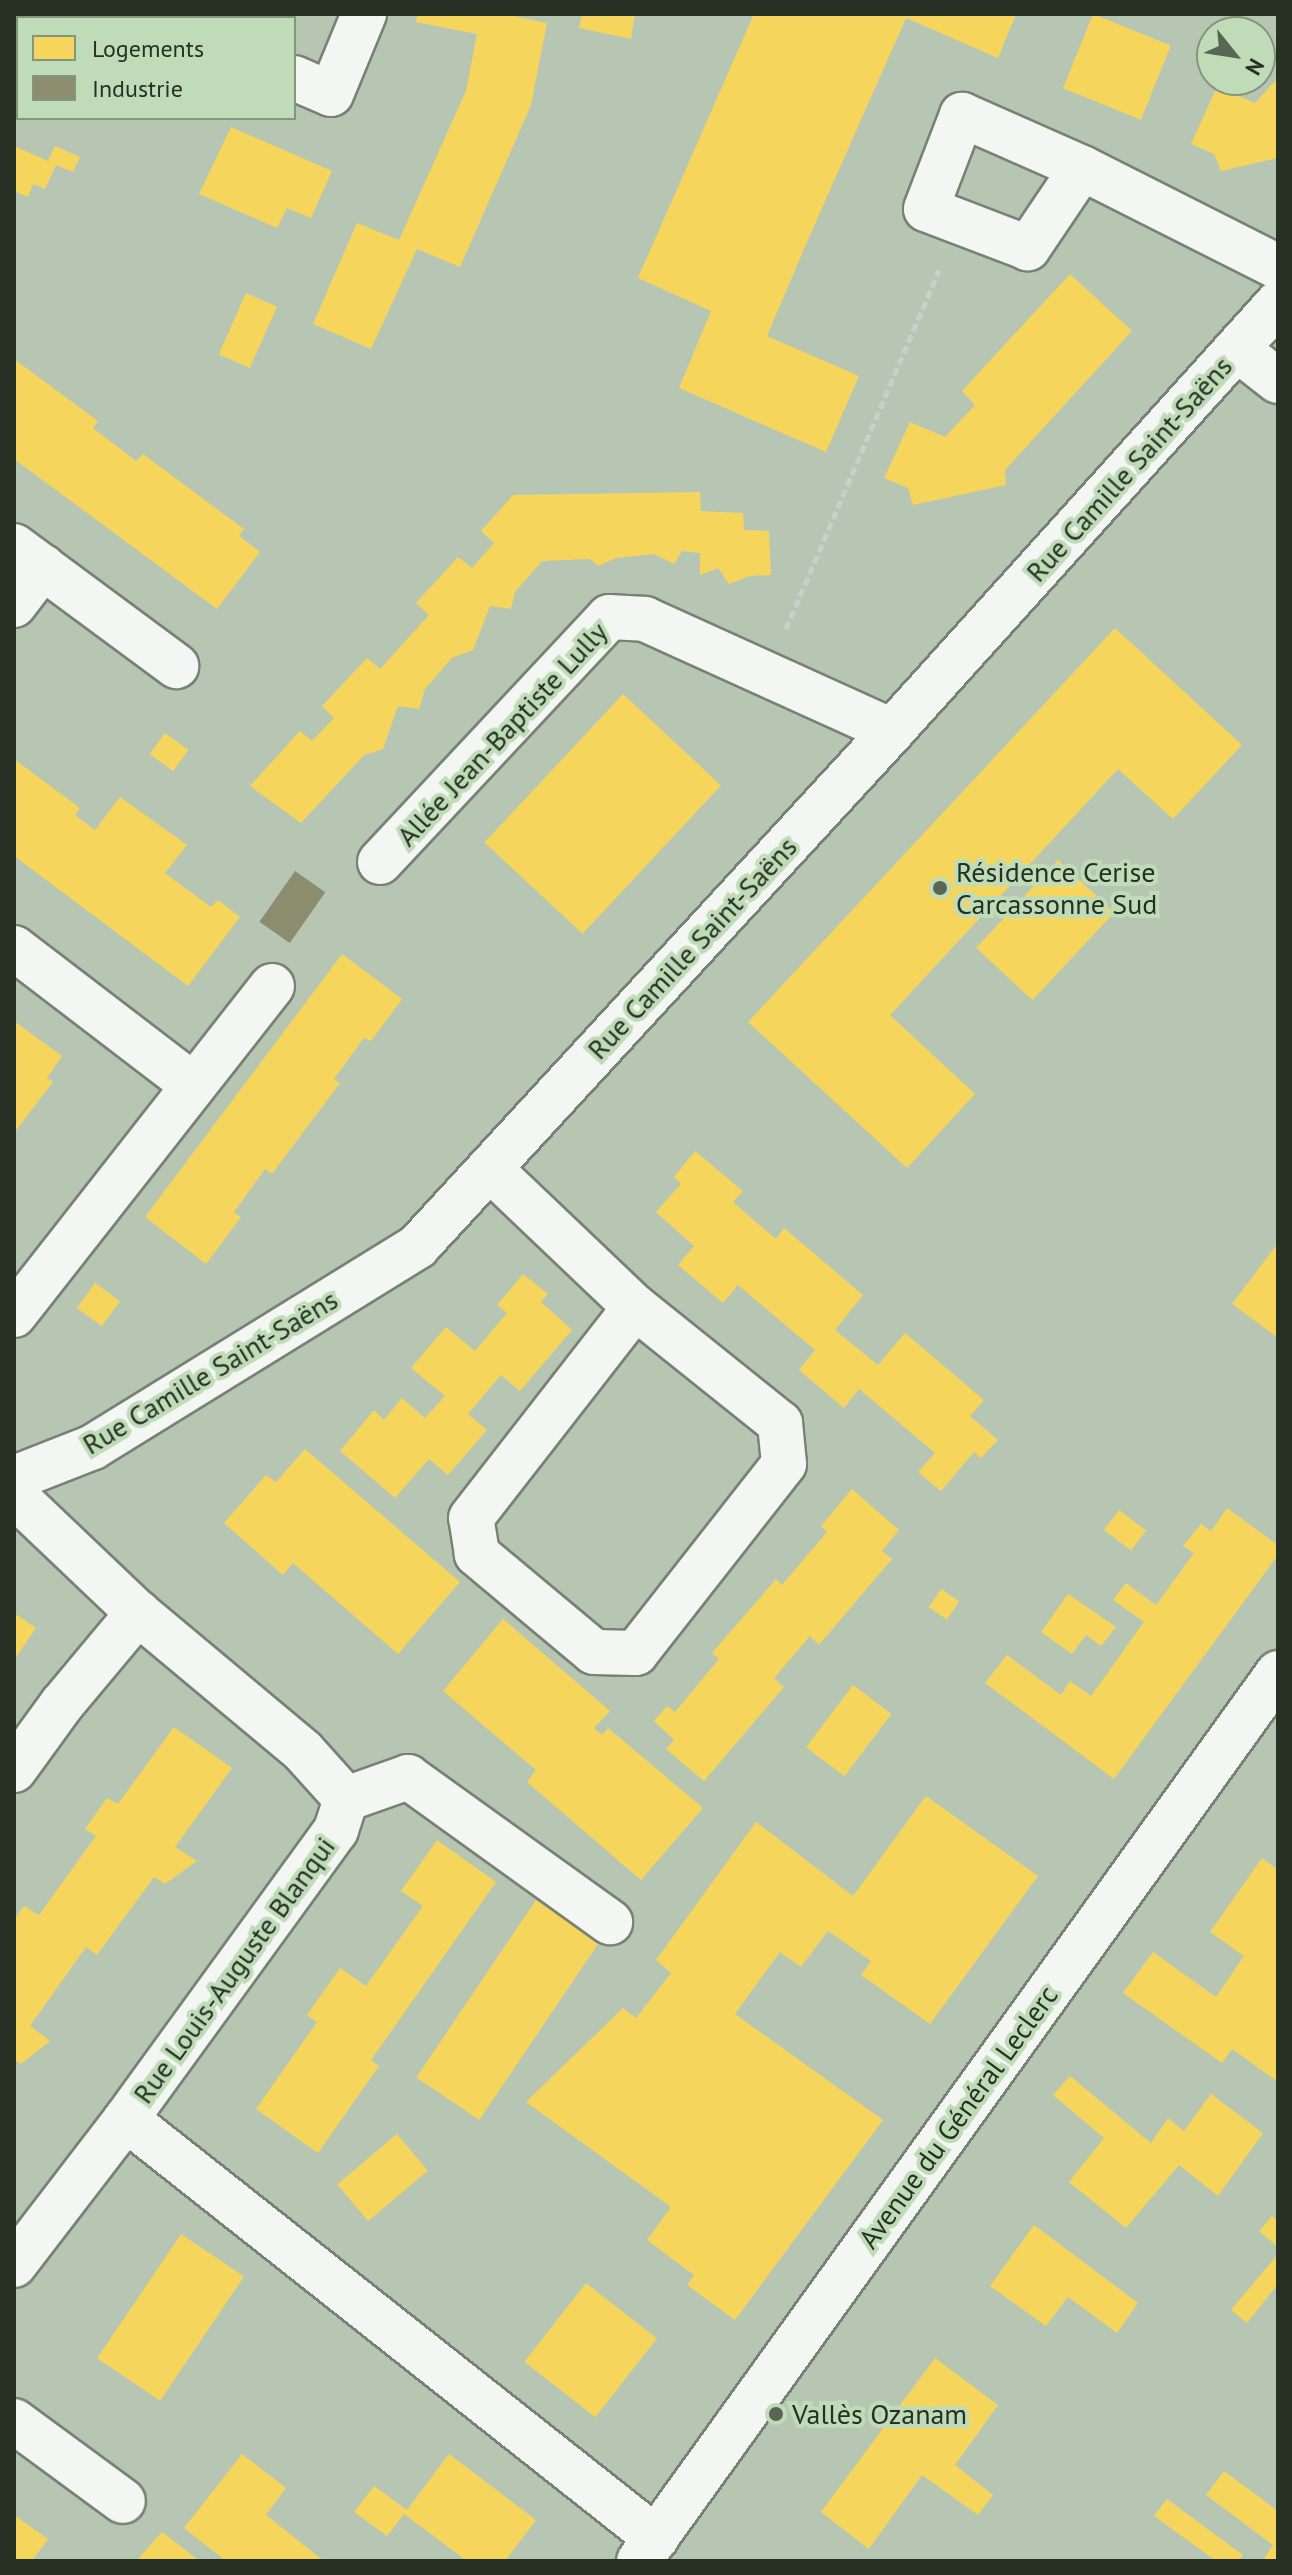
<!DOCTYPE html>
<meta charset="utf-8">
<style>
body{margin:0}
#map{position:relative;width:1292px;height:2575px;overflow:hidden;background:#b7c6b2;font-family:"PT Sans",sans-serif}
div>[style]{position:absolute}
[style*='--x']{left:calc(var(--x)*1px);top:calc(var(--y)*1px);width:calc(var(--w)*1px);rotate:calc(var(--a)*1deg)}
.homes>*{inset:0;background:#f6d55c;transform-origin:0 0}
.industry>*{inset:0;background:#8c8c6e;transform-origin:0 0}
.path>*{height:5px;margin-top:-2.5px;transform-origin:0;background:repeating-linear-gradient(90deg,#cbcfca 0 8px,transparent 0 12px)}
.roads{filter:drop-shadow(2px 0 #788274) drop-shadow(-2px 0 #788274) drop-shadow(0 2px #788274) drop-shadow(0 -2px #788274)}
.minor>*{height:44px;margin:-22px;padding:0 22px;transform-origin:22px;border-radius:22px;background:#f4f6f3}
.major>*{height:44px;margin:-22px;padding:0 22px;transform-origin:22px;border-radius:22px;background:#f4f6f3}
.dots>*{width:22px;height:22px;translate:-50% -50%;box-sizing:border-box;border:4px solid #c0dbb7;border-radius:50%}
span{translate:-50% -50%;white-space:nowrap;text-align:center;line-height:1.15;-webkit-text-stroke:8px #c0dbb7;paint-order:stroke}
.street-label{font-size:28px;color:#263123}
.poi-label{font-size:28px;color:#263123}
.left{translate:0 -50%;text-align:left}
.frame{position:absolute;inset:0;border:16px solid #263123;pointer-events:none}
.legend{position:absolute;left:16px;top:16px;width:280px;height:104px;box-sizing:border-box;background:#c0dbb7;border:2px solid #82977c;margin:0;padding:10px 14px;list-style:none;font-size:24px;color:#263123}
.legend li{display:flex;align-items:center;gap:16px;height:40px}
.legend b{width:40px;border:2px solid #82977c}
.north{position:absolute;left:1196px;top:16px;width:80px;height:80px;box-sizing:border-box;background:#c0dbb7;border:2px solid #82977c;border-radius:50%;rotate:120deg;font-size:22px;font-weight:700;line-height:32px;text-align:center;color:#263123}
.north::after{content:'';display:block;margin:auto;width:28px;height:36px;background:#596555;clip-path:polygon(50% 0,100% 100%,50% 72%,0 100%)}
</style>
<div id="map">
<div class="homes">
<i style="clip-path:polygon(418px 14px,505px 14px,547px 23px,531px 105px,460px 267px,417px 249px,371px 349px,313px 324px,357px 223px,399px 240px,466px 91px,477px 34px,416px 22px)"></i>
<i style="clip-path:polygon(582px 14px,635px 14px,631px 39px,579px 28px)"></i>
<i style="clip-path:polygon(754px 14px,1016px 14px,998px 58px,906px 18px,807px 242px,767px 336px,859px 376px,826px 452px,679px 388px,711px 311px,638px 278px)"></i>
<i style="left:1093px;top:14px;width:84px;height:80px;rotate:22deg"></i>
<i style="left:14px;top:31px;width:4px;height:79px;rotate:14deg"></i>
<i style="clip-path:polygon(1278px 78px,1278px 158px,1221px 171px,1214px 154px,1191px 144px,1217px 87px,1255px 103px)"></i>
<i style="clip-path:polygon(231px 127px,332px 171px,311px 218px,287px 208px,277px 228px,199px 194px)"></i>
<i style="clip-path:polygon(14px 146px,48px 161px,55px 146px,80px 157px,73px 172px,56px 165px,45px 189px,33px 184px,28px 197px,14px 191px)"></i>
<i style="clip-path:polygon(1070px 274px,1132px 331px,1005px 470px,1006px 485px,913px 505px,908px 488px,884px 478px,910px 422px,945px 437px,975px 405px,962px 391px)"></i>
<i style="left:246px;top:293px;width:34px;height:67px;rotate:24deg"></i>
<i style="clip-path:polygon(14px 359px,98px 421px,93px 428px,136px 461px,143px 454px,244px 529px,239px 536px,260px 552px,217px 609px,14px 459px)"></i>
<i style="clip-path:polygon(700px 492px,701px 511px,743px 513px,744px 530px,769px 531px,771px 575px,750px 576px,729px 584px,718px 568px,700px 575px,700px 553px,682px 551px,674px 564px,654px 554px,616px 558px,598px 566px,590px 559px,542px 561px,515px 592px,511px 609px,490px 606px,473px 650px,452px 658px,425px 689px,419px 709px,398px 706px,383px 749px,364px 755px,301px 823px,250px 786px,300px 731px,312px 741px,334px 718px,322px 706px,367px 658px,380px 669px,429px 615px,416px 603px,458px 557px,472px 568px,494px 543px,481px 531px,513px 495px)"></i>
<i style="clip-path:polygon(1115px 628px,1242px 745px,1173px 819px,1118px 769px,890px 1015px,975px 1094px,907px 1168px,748px 1022px)"></i>
<i style="left:623px;top:694px;width:134px;height:203px;rotate:43deg"></i>
<i style="left:165px;top:733px;width:29px;height:26px;rotate:36deg"></i>
<i style="clip-path:polygon(14px 759px,80px 808px,75px 815px,95px 830px,120px 797px,187px 845px,165px 873px,211px 907px,218px 900px,240px 917px,188px 986px,14px 856px)"></i>
<i style="left:1058px;top:860px;width:77px;height:120px;rotate:43deg"></i>
<i style="clip-path:polygon(342px 954px,402px 999px,371px 1041px,364px 1038px,334px 1079px,340px 1083px,272px 1174px,265px 1169px,234px 1212px,241px 1217px,206px 1264px,145px 1217px)"></i>
<i style="clip-path:polygon(14px 1021px,62px 1056px,47px 1078px,53px 1082px,14px 1133px)"></i>
<i style="clip-path:polygon(695px 1151px,743px 1191px,733px 1202px,776px 1239px,784px 1228px,863px 1295px,835px 1330px,878px 1365px,905px 1333px,984px 1400px,970px 1416px,998px 1440px,981px 1458px,974px 1452px,941px 1491px,918px 1472px,935px 1453px,859px 1389px,844px 1408px,799px 1370px,815px 1350px,738px 1285px,723px 1303px,678px 1265px,694px 1246px,656px 1212px,681px 1184px,674px 1177px)"></i>
<i style="clip-path:polygon(1278px 1243px,1278px 1338px,1232px 1304px)"></i>
<i style="clip-path:polygon(523px 1274px,548px 1294px,541px 1302px,572px 1330px,520px 1391px,501px 1375px,468px 1414px,487px 1430px,448px 1475px,429px 1459px,395px 1498px,340px 1451px,374px 1410px,384px 1420px,402px 1398px,425px 1418px,445px 1396px,411px 1368px,446px 1327px,475px 1351px,507px 1313px,497px 1305px)"></i>
<i style="left:95px;top:1283px;width:31px;height:31px;rotate:36deg"></i>
<i style="clip-path:polygon(305px 1449px,460px 1582px,398px 1654px,293px 1563px,283px 1575px,224px 1523px,266px 1475px,276px 1482px)"></i>
<i style="clip-path:polygon(852px 1489px,899px 1530px,882px 1551px,892px 1559px,819px 1645px,810px 1636px,774px 1678px,784px 1687px,704px 1781px,666px 1749px,674px 1740px,654px 1721px,667px 1706px,675px 1712px,719px 1659px,712px 1653px,776px 1579px,782px 1585px,827px 1532px,821px 1526px)"></i>
<i style="clip-path:polygon(1227px 1508px,1278px 1545px,1278px 1555px,1114px 1779px,985px 1683px,1007px 1655px,1061px 1695px,1070px 1681px,1091px 1696px,1144px 1622px,1113px 1600px,1126px 1583px,1156px 1605px,1194px 1553px,1183px 1546px,1201px 1524px,1211px 1531px)"></i>
<i style="left:1119px;top:1510px;width:34px;height:25px;rotate:37deg"></i>
<i style="left:941px;top:1589px;width:22px;height:22px;rotate:34deg"></i>
<i style="clip-path:polygon(1068px 1594px,1116px 1627px,1101px 1646px,1086px 1635px,1072px 1654px,1041px 1632px)"></i>
<i style="clip-path:polygon(14px 1613px,36px 1628px,14px 1660px)"></i>
<i style="clip-path:polygon(503px 1619px,610px 1711px,594px 1728px,602px 1735px,608px 1728px,703px 1808px,641px 1880px,527px 1782px,536px 1770px,443px 1691px)"></i>
<i style="left:853px;top:1685px;width:48px;height:78px;rotate:37deg"></i>
<i style="clip-path:polygon(174px 1727px,232px 1768px,175px 1847px,197px 1861px,165px 1884px,154px 1877px,97px 1955px,86px 1947px,30px 2026px,50px 2041px,21px 2064px,14px 2059px,14px 1920px,24px 1906px,39px 1915px,96px 1836px,85px 1829px,107px 1798px,118px 1804px)"></i>
<i style="clip-path:polygon(926px 1796px,1038px 1876px,930px 2024px,861px 1975px,871px 1961px,828px 1931px,801px 1967px,780px 1952px,735px 2014px,883px 2120px,735px 2320px,687px 2285px,694px 2275px,647px 2240px,671px 2207px,526px 2102px,623px 2008px,636px 2018px,671px 1973px,656px 1960px,756px 1822px,853px 1896px)"></i>
<i style="clip-path:polygon(437px 1840px,496px 1882px,371px 2060px,379px 2066px,318px 2153px,256px 2109px,317px 2022px,307px 2015px,340px 1968px,366px 1986px,423px 1906px,401px 1891px)"></i>
<i style="clip-path:polygon(1262px 1858px,1278px 1870px,1278px 2082px,1232px 2049px,1222px 2063px,1123px 1993px,1153px 1952px,1216px 1997px,1244px 1956px,1210px 1932px)"></i>
<i style="left:536px;top:1900px;width:76px;height:214px;rotate:34deg"></i>
<i style="clip-path:polygon(1070px 2076px,1151px 2143px,1168px 2118px,1184px 2131px,1211px 2094px,1263px 2133px,1218px 2196px,1179px 2165px,1126px 2228px,1069px 2182px,1104px 2138px,1053px 2095px)"></i>
<i style="left:397px;top:2134px;width:48px;height:78px;rotate:50deg"></i>
<i style="clip-path:polygon(1272px 2216px,1278px 2220px,1278px 2247px,1259px 2231px)"></i>
<i style="clip-path:polygon(1034px 2225px,1138px 2303px,1117px 2333px,1068px 2297px,1046px 2326px,990px 2286px)"></i>
<i style="left:181px;top:2234px;width:76px;height:150px;rotate:34deg"></i>
<i style="clip-path:polygon(1278px 2254px,1278px 2284px,1247px 2323px,1231px 2310px)"></i>
<i style="left:586px;top:2283px;width:90px;height:100px;rotate:38deg"></i>
<i style="clip-path:polygon(935px 2358px,998px 2405px,955px 2465px,993px 2495px,978px 2515px,922px 2475px,869px 2549px,821px 2512px)"></i>
<i style="clip-path:polygon(242px 2454px,286px 2488px,266px 2515px,324px 2561px,226px 2561px,184px 2528px)"></i>
<i style="clip-path:polygon(449px 2454px,536px 2520px,505px 2561px,467px 2561px,404px 2514px,387px 2536px,354px 2512px,374px 2486px,407px 2510px)"></i>
<i style="clip-path:polygon(1224px 2471px,1278px 2511px,1278px 2561px,1262px 2561px,1273px 2545px,1206px 2495px)"></i>
<i style="clip-path:polygon(1167px 2499px,1243px 2555px,1239px 2561px,1216px 2561px,1154px 2516px)"></i>
<i style="clip-path:polygon(14px 2515px,48px 2539px,32px 2561px,14px 2561px)"></i>
<i style="clip-path:polygon(162px 2532px,197px 2559px,196px 2561px,136px 2561px)"></i>
</div>
<div class="industry">
<i style="left:295px;top:871px;width:37px;height:62px;rotate:35deg"></i>
</div>
<div class="path">
<i style="--x:786;--y:629;--w:390;--a:-66.9"></i>
</div>
<div class="roads">
<div class="minor">
<i style="--x:145;--y:14;--w:10;--a:24"></i>
<i style="--x:294;--y:78;--w:40;--a:23.4"></i>
<i style="--x:331;--y:94;--w:87;--a:-67.6"></i>
<i style="--x:1082;--y:168;--w:97;--a:124"></i>
<i style="--x:1028;--y:248;--w:109;--a:-159.1"></i>
<i style="--x:926;--y:209;--w:101;--a:-69"></i>
<i style="--x:962;--y:115;--w:131;--a:23.8"></i>
<i style="--x:1082;--y:168;--w:220;--a:26.8"></i>
<i style="--x:1237;--y:349;--w:52;--a:38"></i>
<i style="--x:14;--y:546;--w:202;--a:36.5"></i>
<i style="--x:14;--y:605;--w:48;--a:-52.7"></i>
<i style="--x:380;--y:862;--w:335;--a:-46.9"></i>
<i style="--x:609;--y:617;--w:36;--a:3"></i>
<i style="--x:645;--y:619;--w:271;--a:24.4"></i>
<i style="--x:14;--y:948;--w:225;--a:37.4"></i>
<i style="--x:490;--y:1169;--w:200;--a:43.6"></i>
<i style="--x:635;--y:1307;--w:186;--a:38.7"></i>
<i style="--x:780;--y:1423;--w:41;--a:84.4"></i>
<i style="--x:784;--y:1464;--w:240;--a:128.1"></i>
<i style="--x:636;--y:1653;--w:42;--a:-178.6"></i>
<i style="--x:594;--y:1652;--w:153;--a:-140.1"></i>
<i style="--x:477;--y:1554;--w:36;--a:-99"></i>
<i style="--x:471;--y:1518;--w:267;--a:-52.1"></i>
<i style="--x:14;--y:1315;--w:418;--a:-51.9"></i>
<i style="--x:14;--y:1478;--w:85;--a:-21.4"></i>
<i style="--x:93;--y:1447;--w:382;--a:-31.7"></i>
<i style="--x:418;--y:1246;--w:700;--a:-47.37"></i>
<i style="--x:892;--y:731;--w:576;--a:-47.95"></i>
<i style="--x:14;--y:1495;--w:171;--a:43.6"></i>
<i style="--x:138;--y:1613;--w:215;--a:39.9"></i>
<i style="--x:303;--y:1751;--w:64;--a:48.1"></i>
<i style="--x:346;--y:1799;--w:33;--a:108"></i>
<i style="--x:336;--y:1830;--w:357;--a:126"></i>
<i style="--x:126;--y:2119;--w:184;--a:127.5"></i>
<i style="--x:14;--y:1770;--w:82;--a:-54"></i>
<i style="--x:62;--y:1704;--w:119;--a:-50.1"></i>
<i style="--x:346;--y:1799;--w:66;--a:-19.5"></i>
<i style="--x:408;--y:1777;--w:249;--a:35.7"></i>
<i style="--x:126;--y:2119;--w:676;--a:38.33"></i>
<i style="--x:14;--y:2421;--w:135;--a:36.3"></i>
</div>
<div class="major">
<i style="--x:639;--y:2561;--w:1094;--a:-54.26"></i>
</div>
</div>
<div class="dots">
<i style="left:940px;top:888px;background:#596555"></i>
<i style="left:776px;top:2414px;background:#596555"></i>
</div>
<div class="street-label">
<span style="left:1129px;top:469px;rotate:-48deg">Rue Camille Saint-Saëns</span>
<span style="left:502px;top:734px;rotate:-47deg">Allée Jean-Baptiste Lully</span>
<span style="left:692px;top:948px;rotate:-47deg">Rue Camille Saint-Saëns</span>
<span style="left:210px;top:1372px;rotate:-31deg">Rue Camille Saint-Saëns</span>
<span style="left:234px;top:1970px;rotate:-54deg">Rue Louis-Auguste Blanqui</span>
<span style="left:958px;top:2117px;rotate:-54deg">Avenue du Général Leclerc</span>
</div>
<div class="poi-label">
<span class="left" style="left:956px;top:888px">Résidence Cerise<br>Carcassonne Sud</span>
<span class="left" style="left:792px;top:2414px">Vallès Ozanam</span>
</div>
<div class="frame"></div>
<ul class="legend">
<li><b style="height:22px;background:#f6d55c"></b>Logements</li>
<li><b style="height:22px;background:#8c8c6e"></b>Industrie</li>
</ul>
<div class="north">N</div>
</div>
